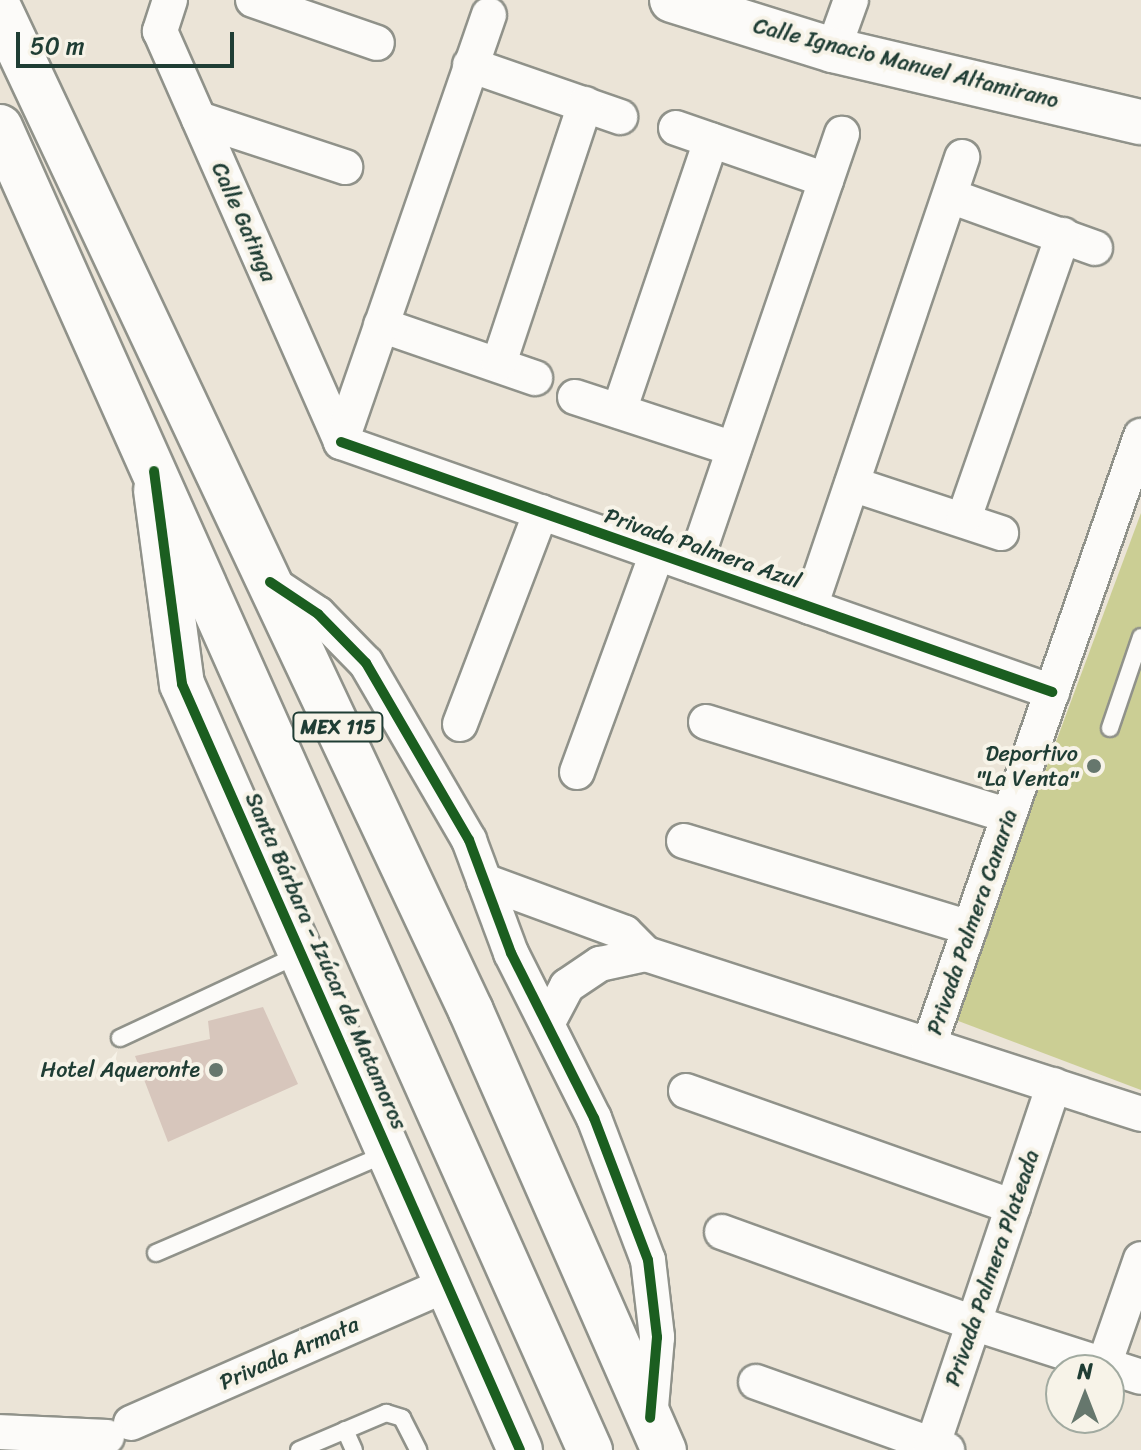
<!DOCTYPE html>
<meta charset="utf-8">
<style>
body{margin:0}
#map{position:relative;width:1141px;height:1450px;overflow:hidden;background:#ebe4d7;font-family:Sriracha,sans-serif}
div>[style]{position:absolute}
[style*='--x']{left:calc(var(--x)*1px);top:calc(var(--y)*1px);width:calc(var(--w)*1px);rotate:calc(var(--a)*1deg)}
.green>*{inset:0;background:#cbce94}
.building>*{inset:0;background:#d7c6bc}
.roads{filter:drop-shadow(2px 0 #90928a) drop-shadow(-2px 0 #90928a) drop-shadow(0 2px #90928a) drop-shadow(0 -2px #90928a)}
.lane>*{height:16px;margin:-8px;padding:0 8px;transform-origin:8px;border-radius:8px;background:#fcfbf9}
.street>*{height:34px;margin:-17px;padding:0 17px;transform-origin:17px;border-radius:17px;background:#fcfbf9}
.secondary>*{height:44px;margin:-22px;padding:0 22px;transform-origin:22px;border-radius:22px;background:#fcfbf9}
.primary>*{height:44px;margin:-22px;padding:0 22px;transform-origin:22px;border-radius:22px;background:#fcfbf9}
.cycleway>*{height:10px;margin:-5px;padding:0 5px;transform-origin:5px;border-radius:5px;background:#1b5e20}
.dots>*{width:22px;height:22px;translate:-50% -50%;box-sizing:border-box;border:4px solid #f7f3e8;border-radius:50%}
span{translate:-50% -50%;white-space:nowrap;text-align:center;line-height:1.15;-webkit-text-stroke:8px #f7f3e8;paint-order:stroke}
.shield-label span{padding:2px 6px;background:#f7f3e8;border:2px solid;border-radius:6px;-webkit-text-stroke-width:0}
.shield-label{font-size:20px;color:#1f3d34;font-weight:700}
.street-label{font-size:22px;color:#1f3d34}
.poi-label{font-size:22px;color:#1f3d34}
.right{translate:-100% -50%;text-align:right}
.north{position:absolute;left:1045px;top:1354px;width:80px;height:80px;box-sizing:border-box;background:#f7f3e8;border:2px solid #a1aaa0;border-radius:50%;rotate:0deg;font-size:22px;font-weight:700;line-height:32px;text-align:center;color:#1f3d34}
.north::after{content:'';display:block;margin:auto;width:28px;height:36px;background:#66776d;clip-path:polygon(50% 0,100% 100%,50% 72%,0 100%)}
.scale{position:absolute;left:16px;top:32px;width:218px;height:36px;box-sizing:border-box;border:4px solid #1f3d34;border-top:0;padding-left:10px;font-size:24px;line-height:28px;white-space:nowrap;color:#1f3d34;-webkit-text-stroke:6px #f7f3e8;paint-order:stroke}
</style>
<div id="map">
<div class="green">
<i style="clip-path:polygon(1141px 513px,1141px 1090px,953px 1019px)"></i>
</div>
<div class="building">
<i style="clip-path:polygon(263px 1007px,298px 1084px,168px 1142px,135px 1056px,210px 1039px,208px 1021px)"></i>
</div>
<div class="roads">
<div class="lane">
<i style="--x:1110;--y:728;--w:96;--a:-71.2"></i>
<i style="--x:120;--y:1038;--w:199;--a:-25"></i>
<i style="--x:156;--y:1253;--w:250;--a:-23.3"></i>
<i style="--x:345;--y:1430;--w:22;--a:66"></i>
<i style="--x:299;--y:1450;--w:95;--a:-23"></i>
<i style="--x:386;--y:1413;--w:17;--a:17"></i>
<i style="--x:402;--y:1418;--w:36;--a:63"></i>
</div>
<div class="street">
<i style="--x:170;--y:0;--w:33;--a:108"></i>
<i style="--x:160;--y:31;--w:449;--a:66.2"></i>
<i style="--x:253;--y:0;--w:131;--a:19.1"></i>
<i style="--x:833;--y:50;--w:53;--a:-70.2"></i>
<i style="--x:470;--y:65;--w:159;--a:19.1"></i>
<i style="--x:199;--y:119;--w:154;--a:18.2"></i>
<i style="--x:676;--y:128;--w:159;--a:19.1"></i>
<i style="--x:950;--y:196;--w:154;--a:19.7"></i>
<i style="--x:381;--y:325;--w:163;--a:19"></i>
<i style="--x:499;--y:363;--w:273;--a:-71.6"></i>
<i style="--x:575;--y:397;--w:167;--a:18.1"></i>
<i style="--x:619;--y:411;--w:286;--a:-71.2"></i>
<i style="--x:341;--y:442;--w:754;--a:19.37"></i>
<i style="--x:341;--y:442;--w:452;--a:-70.9"></i>
<i style="--x:852;--y:484;--w:157;--a:18.2"></i>
<i style="--x:964;--y:518;--w:300;--a:-70.7"></i>
<i style="--x:694;--y:566;--w:457;--a:-71.1"></i>
<i style="--x:270;--y:582;--w:58;--a:33.7"></i>
<i style="--x:318;--y:614;--w:69;--a:45.6"></i>
<i style="--x:366;--y:663;--w:205;--a:59.8"></i>
<i style="--x:469;--y:840;--w:121;--a:69.6"></i>
<i style="--x:511;--y:953;--w:185;--a:63.3"></i>
<i style="--x:594;--y:1118;--w:152;--a:69.2"></i>
<i style="--x:648;--y:1260;--w:78;--a:83.3"></i>
<i style="--x:657;--y:1337;--w:81;--a:94.9"></i>
<i style="--x:810;--y:607;--w:475;--a:-71.3"></i>
<i style="--x:706;--y:722;--w:317;--a:17.2"></i>
<i style="--x:460;--y:724;--w:227;--a:-69.1"></i>
<i style="--x:577;--y:772;--w:233;--a:-69.9"></i>
<i style="--x:684;--y:841;--w:299;--a:16.9"></i>
<i style="--x:484;--y:881;--w:150;--a:20.2"></i>
<i style="--x:625;--y:933;--w:30;--a:45"></i>
<i style="--x:646;--y:954;--w:520;--a:17.91"></i>
<i style="--x:547;--y:1024;--w:43;--a:-62.2"></i>
<i style="--x:567;--y:986;--w:40;--a:-34"></i>
<i style="--x:600;--y:964;--w:47;--a:-12.3"></i>
<i style="--x:929;--y:1045;--w:645;--a:-70.81"></i>
<i style="--x:686;--y:1091;--w:347;--a:19.5"></i>
<i style="--x:722;--y:1232;--w:267;--a:19.9"></i>
<i style="--x:973;--y:1323;--w:176;--a:17.8"></i>
<i style="--x:1104;--y:1365;--w:112;--a:-70.8"></i>
<i style="--x:756;--y:1382;--w:203;--a:19.6"></i>
<i style="--x:131;--y:1423;--w:345;--a:-23.7"></i>
<i style="--x:0;--y:1432;--w:107;--a:2.7"></i>
<i style="--x:931;--y:1450;--w:385;--a:-71.4"></i>
</div>
<div class="secondary">
<i style="--x:672;--y:0;--w:169;--a:17.3"></i>
<i style="--x:833;--y:50;--w:316;--a:13.2"></i>
<i style="--x:156;--y:490;--w:196;--a:82.4"></i>
<i style="--x:182;--y:684;--w:837;--a:66.19"></i>
</div>
<div class="primary">
<i style="--x:0;--y:10;--w:1106;--a:64.8"></i>
<i style="--x:471;--y:1011;--w:480;--a:66.3"></i>
<i style="--x:0;--y:127;--w:1449;--a:65.97"></i>
</div>
</div>
<div class="cycleway">
<i style="--x:341;--y:442;--w:754;--a:19.37"></i>
<i style="--x:154;--y:471;--w:215;--a:82.5"></i>
<i style="--x:182;--y:684;--w:837;--a:66.19"></i>
<i style="--x:270;--y:582;--w:58;--a:33.7"></i>
<i style="--x:318;--y:614;--w:69;--a:45.6"></i>
<i style="--x:366;--y:663;--w:205;--a:59.8"></i>
<i style="--x:469;--y:840;--w:121;--a:69.6"></i>
<i style="--x:511;--y:953;--w:185;--a:63.3"></i>
<i style="--x:594;--y:1118;--w:152;--a:69.2"></i>
<i style="--x:648;--y:1260;--w:78;--a:83.3"></i>
<i style="--x:657;--y:1337;--w:81;--a:94.9"></i>
</div>
<div class="dots">
<i style="left:1094px;top:766px;background:#66776d"></i>
<i style="left:216px;top:1070px;background:#66776d"></i>
</div>
<div class="shield-label">
<span style="left:338px;top:727px">MEX 115</span>
</div>
<div class="street-label">
<span style="left:906px;top:63px;rotate:14deg">Calle Ignacio Manuel Altamirano</span>
<span style="left:244px;top:222px;rotate:66deg">Calle Gatinga</span>
<span style="left:703px;top:548px;rotate:19deg">Privada Palmera Azul</span>
<span style="left:972px;top:922px;rotate:-71deg">Privada Palmera Canaria</span>
<span style="left:326px;top:961px;rotate:66deg">Santa Bárbara - Izúcar de Matamoros</span>
<span style="left:992px;top:1268px;rotate:-71deg">Privada Palmera Plateada</span>
<span style="left:289px;top:1353px;rotate:-24deg">Privada Armata</span>
</div>
<div class="poi-label">
<span class="right" style="left:1078px;top:766px">Deportivo<br>"La Venta"</span>
<span class="right" style="left:200px;top:1070px">Hotel Aqueronte</span>
</div>
<div class="north">N</div>
<div class="scale">50 m</div>
</div>
